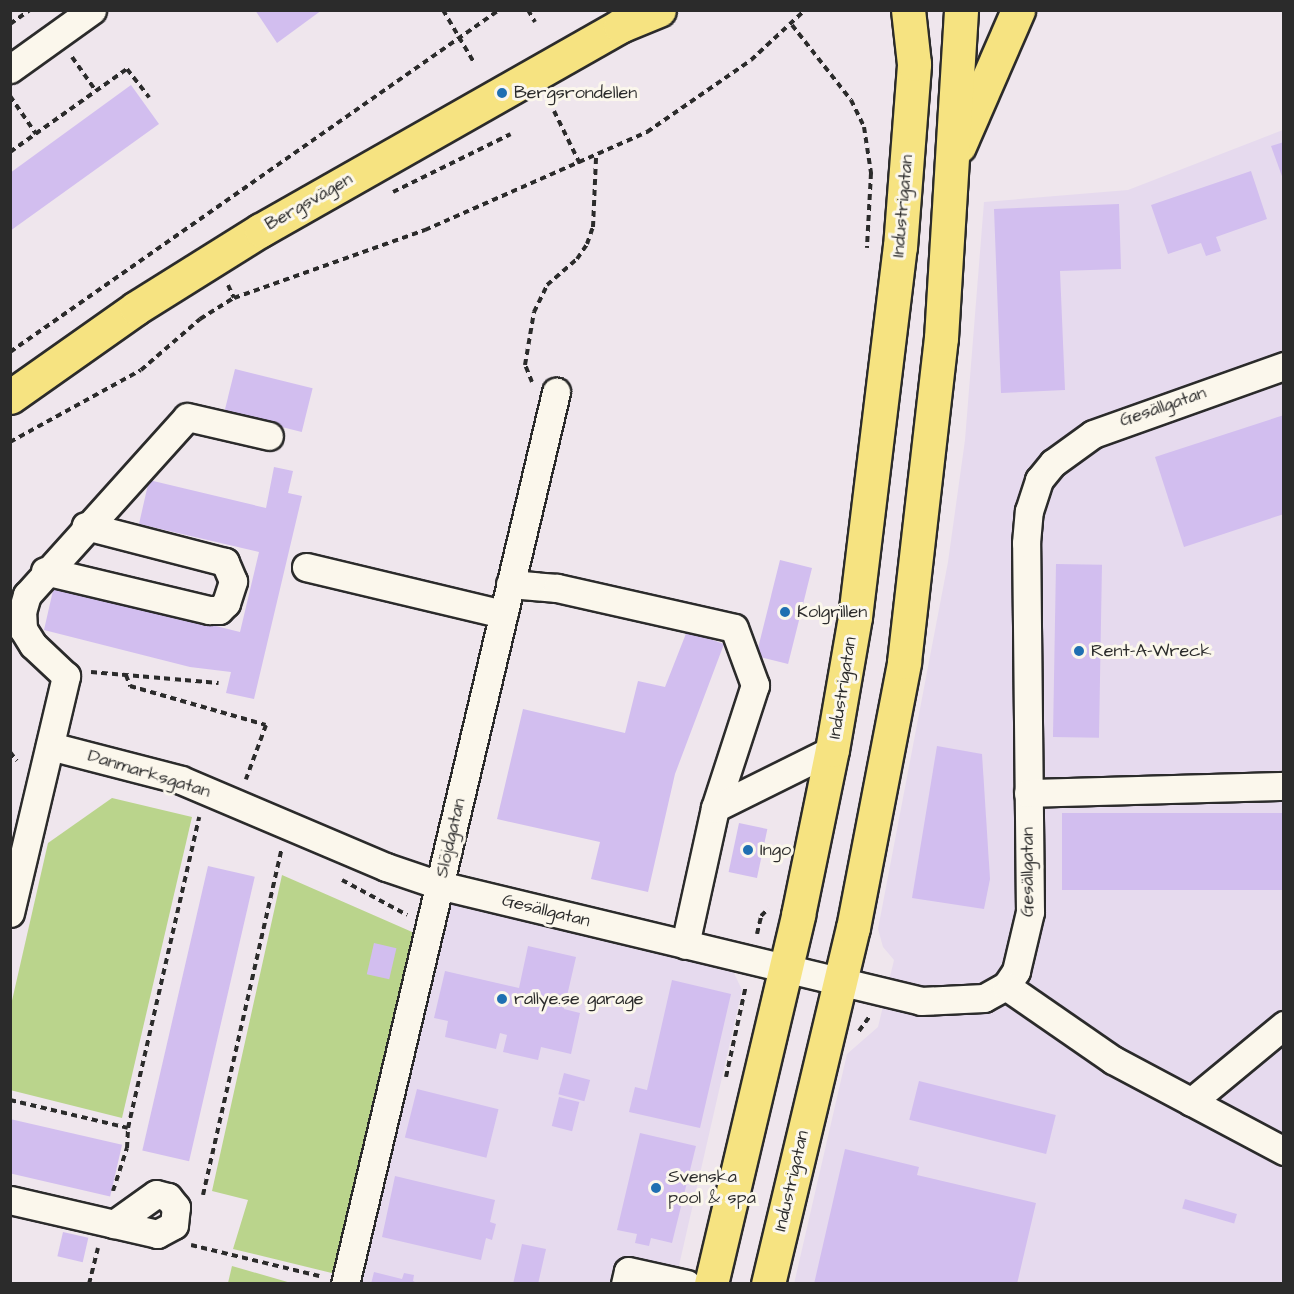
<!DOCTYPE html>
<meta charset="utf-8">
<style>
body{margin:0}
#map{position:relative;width:1294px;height:1294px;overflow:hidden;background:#efe6ed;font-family:"Architects Daughter",sans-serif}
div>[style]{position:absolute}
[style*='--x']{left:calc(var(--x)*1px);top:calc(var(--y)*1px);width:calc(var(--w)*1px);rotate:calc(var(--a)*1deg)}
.built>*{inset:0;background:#e6daee}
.green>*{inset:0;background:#bad48c}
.building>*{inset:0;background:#d2beef;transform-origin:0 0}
.path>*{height:4px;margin-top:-2px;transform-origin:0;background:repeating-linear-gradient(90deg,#2b2b2b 0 6px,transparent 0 10.5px)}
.roads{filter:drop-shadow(2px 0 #2b2b2b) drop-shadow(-2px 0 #2b2b2b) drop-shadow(0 2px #2b2b2b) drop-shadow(0 -2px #2b2b2b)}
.minor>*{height:27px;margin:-13.5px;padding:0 13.5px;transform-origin:13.5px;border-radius:13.5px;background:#fbf7ec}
.major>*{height:33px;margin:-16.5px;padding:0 16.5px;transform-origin:16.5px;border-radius:16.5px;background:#f6e381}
.dots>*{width:16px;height:16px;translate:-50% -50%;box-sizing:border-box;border:3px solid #fbf7ec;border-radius:50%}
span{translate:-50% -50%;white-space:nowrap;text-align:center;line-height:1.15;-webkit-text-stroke:6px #fbf7ec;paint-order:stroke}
.poi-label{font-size:18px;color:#2b2b2b}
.left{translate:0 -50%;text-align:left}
.street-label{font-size:18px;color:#2b2b2b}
.frame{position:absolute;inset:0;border:12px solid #2b2b2b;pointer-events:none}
</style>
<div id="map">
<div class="built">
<i style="clip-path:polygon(1283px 130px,1283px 1283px,794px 1284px,847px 1054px,878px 1027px,894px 960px,883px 947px,878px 929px,948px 562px,965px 440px,984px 202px,1128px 190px)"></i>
<i style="clip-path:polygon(449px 900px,733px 971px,742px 990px,675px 1283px,361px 1284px)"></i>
</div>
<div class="green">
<i style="clip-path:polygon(112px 798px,192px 817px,122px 1118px,10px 1090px,11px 1005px,48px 843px)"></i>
<i style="clip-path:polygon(282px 875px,419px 935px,340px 1275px,233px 1249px,248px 1200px,212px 1191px)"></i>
<i style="clip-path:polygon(232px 1266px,291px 1283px,228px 1283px)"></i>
</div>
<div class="building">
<i style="clip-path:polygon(255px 10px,322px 10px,277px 43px)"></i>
<i style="clip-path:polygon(131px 85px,159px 124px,10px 231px,10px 173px)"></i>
<i style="clip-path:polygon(1284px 142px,1284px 179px,1283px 179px,1271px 146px)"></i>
<i style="clip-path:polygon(1251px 171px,1267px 219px,1216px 237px,1221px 251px,1206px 256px,1201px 243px,1168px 254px,1151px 205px)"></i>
<i style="clip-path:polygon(1119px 204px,1121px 269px,1060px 271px,1065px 390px,1001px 393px,994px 209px)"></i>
<i style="left:235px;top:369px;width:80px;height:45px;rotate:14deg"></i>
<i style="clip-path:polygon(1284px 415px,1284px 514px,1184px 547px,1155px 457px)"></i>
<i style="clip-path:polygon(274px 467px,293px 471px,288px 493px,302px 496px,254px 699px,226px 693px,231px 672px,190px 667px,44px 630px,54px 586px,240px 632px,259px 552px,139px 524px,149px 480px,266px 508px)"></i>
<i style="left:780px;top:560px;width:33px;height:99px;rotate:14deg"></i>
<i style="left:1056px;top:564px;width:46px;height:173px;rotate:1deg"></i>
<i style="clip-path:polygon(687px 631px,724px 644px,675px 774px,648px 892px,591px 879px,600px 842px,497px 819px,523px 709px,625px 733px,638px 681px,665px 687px)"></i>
<i style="clip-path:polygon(937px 746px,982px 754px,990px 879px,984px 909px,912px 898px)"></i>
<i style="left:1284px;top:813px;width:77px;height:222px;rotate:90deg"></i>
<i style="left:739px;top:823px;width:29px;height:50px;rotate:12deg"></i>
<i style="left:208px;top:866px;width:48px;height:292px;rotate:13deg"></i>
<i style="left:374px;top:943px;width:23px;height:32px;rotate:13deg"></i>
<i style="clip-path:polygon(528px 946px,576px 957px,564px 1009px,580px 1013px,571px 1054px,541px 1047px,538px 1060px,503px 1052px,507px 1035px,500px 1033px,496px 1049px,445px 1037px,448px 1021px,434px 1018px,445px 971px,519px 988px)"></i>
<i style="clip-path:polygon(672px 980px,731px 994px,700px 1128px,629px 1112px,635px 1087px,647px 1090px)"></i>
<i style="left:564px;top:1073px;width:27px;height:22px;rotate:15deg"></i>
<i style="left:919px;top:1081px;width:141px;height:40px;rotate:14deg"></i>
<i style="left:417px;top:1089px;width:84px;height:50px;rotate:14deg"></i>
<i style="left:559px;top:1097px;width:21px;height:30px;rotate:14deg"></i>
<i style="left:10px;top:1119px;width:115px;height:53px;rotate:13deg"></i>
<i style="clip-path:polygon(640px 1133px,696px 1146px,672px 1243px,651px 1238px,649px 1246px,635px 1243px,637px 1234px,617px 1230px)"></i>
<i style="clip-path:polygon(845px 1149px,919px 1167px,917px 1175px,1036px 1203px,1017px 1284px,814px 1284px)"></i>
<i style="clip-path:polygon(395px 1176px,495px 1200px,490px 1222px,496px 1224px,492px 1240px,486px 1238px,481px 1260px,382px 1237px)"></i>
<i style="left:1185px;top:1199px;width:54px;height:10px;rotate:16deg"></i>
<i style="left:63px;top:1232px;width:26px;height:25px;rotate:13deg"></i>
<i style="clip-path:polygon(522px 1244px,546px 1249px,538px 1284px,513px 1284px)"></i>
<i style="clip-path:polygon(374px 1272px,402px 1279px,404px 1273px,414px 1275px,413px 1281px,419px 1284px,371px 1284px)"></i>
</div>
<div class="path">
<i style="--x:443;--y:10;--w:59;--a:59.5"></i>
<i style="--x:528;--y:10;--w:14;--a:60"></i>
<i style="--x:10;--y:24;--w:24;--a:-35"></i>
<i style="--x:792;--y:25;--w:95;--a:51.8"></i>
<i style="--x:851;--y:100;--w:30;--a:64"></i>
<i style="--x:864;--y:127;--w:47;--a:81.3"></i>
<i style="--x:871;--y:173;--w:75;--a:93.1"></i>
<i style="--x:72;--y:57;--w:42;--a:54.8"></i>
<i style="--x:10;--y:96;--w:46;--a:55.6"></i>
<i style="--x:554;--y:111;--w:59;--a:63.9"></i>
<i style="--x:10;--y:152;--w:143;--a:-35.4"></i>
<i style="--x:127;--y:69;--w:36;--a:52"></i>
<i style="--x:393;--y:192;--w:131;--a:-26.2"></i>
<i style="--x:228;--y:285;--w:14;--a:65"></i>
<i style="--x:10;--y:352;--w:597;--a:-34.97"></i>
<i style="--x:532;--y:382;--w:18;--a:-112"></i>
<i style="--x:525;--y:365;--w:54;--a:-80.4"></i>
<i style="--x:534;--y:312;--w:30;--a:-64"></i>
<i style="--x:547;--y:285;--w:40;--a:-41"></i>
<i style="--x:577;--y:259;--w:18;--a:-56"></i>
<i style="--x:587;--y:244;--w:18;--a:-71"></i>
<i style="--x:593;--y:227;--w:70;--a:-87.5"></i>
<i style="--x:10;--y:442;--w:149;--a:-28.8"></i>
<i style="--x:141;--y:370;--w:78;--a:-40.8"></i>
<i style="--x:200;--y:319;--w:40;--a:-32"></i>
<i style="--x:234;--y:298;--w:203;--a:-19.6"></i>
<i style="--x:425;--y:230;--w:243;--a:-23.8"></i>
<i style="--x:647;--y:132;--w:126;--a:-34.7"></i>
<i style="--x:751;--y:60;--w:74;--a:-42.8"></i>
<i style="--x:91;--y:672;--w:128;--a:4.9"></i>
<i style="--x:126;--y:675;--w:12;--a:70"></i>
<i style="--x:130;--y:686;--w:141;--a:16"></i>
<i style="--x:266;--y:725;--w:58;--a:110.3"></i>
<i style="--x:10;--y:752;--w:11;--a:52"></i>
<i style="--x:342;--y:880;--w:74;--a:28.3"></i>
<i style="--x:757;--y:934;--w:18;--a:-77"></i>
<i style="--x:761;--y:916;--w:10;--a:-45"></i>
<i style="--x:859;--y:1031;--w:19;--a:-54"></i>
<i style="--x:726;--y:1077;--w:94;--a:-77.7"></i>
<i style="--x:10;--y:1100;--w:121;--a:13.3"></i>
<i style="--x:128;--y:1128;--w:319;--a:-77.1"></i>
<i style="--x:113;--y:1191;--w:45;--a:-72"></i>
<i style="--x:127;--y:1148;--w:20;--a:-87"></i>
<i style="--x:203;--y:1195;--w:353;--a:-77.2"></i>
<i style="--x:191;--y:1245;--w:132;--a:13.6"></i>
<i style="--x:89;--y:1284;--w:37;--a:-76"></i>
</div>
<div class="roads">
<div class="minor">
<i style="--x:10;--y:69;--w:101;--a:-35.7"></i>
<i style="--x:306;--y:567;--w:203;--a:13.4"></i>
<i style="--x:45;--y:571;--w:169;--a:13.4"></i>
<i style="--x:209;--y:610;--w:10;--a:0"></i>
<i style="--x:219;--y:610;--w:10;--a:-45"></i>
<i style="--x:226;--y:603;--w:23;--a:-72"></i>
<i style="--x:233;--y:581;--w:21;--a:-113"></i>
<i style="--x:225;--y:562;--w:144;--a:-165.5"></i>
<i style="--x:510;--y:584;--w:47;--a:4.9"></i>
<i style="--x:557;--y:588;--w:181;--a:12.7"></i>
<i style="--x:734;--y:628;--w:61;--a:69.8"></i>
<i style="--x:755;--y:685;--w:129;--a:108"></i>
<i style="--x:715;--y:808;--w:140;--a:102.4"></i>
<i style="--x:50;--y:746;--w:135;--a:14.5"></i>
<i style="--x:181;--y:780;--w:223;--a:23"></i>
<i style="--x:386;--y:867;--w:56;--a:18.8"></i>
<i style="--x:439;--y:885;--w:496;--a:13.5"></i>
<i style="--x:921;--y:1001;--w:63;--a:-2.7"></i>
<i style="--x:984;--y:998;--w:25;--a:-29"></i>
<i style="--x:1006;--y:986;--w:18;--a:-56"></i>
<i style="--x:1016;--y:971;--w:61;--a:-76.7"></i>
<i style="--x:1030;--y:912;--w:369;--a:-90.6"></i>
<i style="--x:1026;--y:543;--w:32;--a:-85"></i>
<i style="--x:1029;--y:511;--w:33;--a:-72"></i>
<i style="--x:1039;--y:480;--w:22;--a:-51"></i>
<i style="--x:1053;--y:463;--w:49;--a:-35.9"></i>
<i style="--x:1093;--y:434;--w:203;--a:-19.6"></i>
<i style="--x:1028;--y:793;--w:256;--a:-1.6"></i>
<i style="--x:715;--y:808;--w:131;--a:-26.4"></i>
<i style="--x:10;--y:913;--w:244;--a:-76.7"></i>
<i style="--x:66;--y:676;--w:45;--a:-136.8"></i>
<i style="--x:33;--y:645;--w:19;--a:-122"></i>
<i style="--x:23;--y:629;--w:17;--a:-93"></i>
<i style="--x:22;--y:612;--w:18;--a:-74"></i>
<i style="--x:27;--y:595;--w:239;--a:-48"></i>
<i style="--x:187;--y:417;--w:84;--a:13"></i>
<i style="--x:1006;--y:986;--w:130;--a:34.7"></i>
<i style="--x:1113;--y:1060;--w:194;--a:28"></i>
<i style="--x:1191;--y:1102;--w:121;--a:-39.6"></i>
<i style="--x:10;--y:1200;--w:151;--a:13"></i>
<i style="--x:157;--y:1234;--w:19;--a:-28"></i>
<i style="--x:174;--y:1225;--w:18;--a:-84"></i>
<i style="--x:176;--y:1207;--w:13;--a:-129"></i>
<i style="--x:168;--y:1197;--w:12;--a:-166"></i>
<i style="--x:156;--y:1194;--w:52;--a:144.5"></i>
<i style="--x:345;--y:1284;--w:917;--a:-76.69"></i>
<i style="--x:625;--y:1284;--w:13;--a:-77"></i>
<i style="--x:628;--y:1271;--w:60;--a:12.4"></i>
</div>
<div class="major">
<i style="--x:959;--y:146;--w:148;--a:-66.5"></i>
<i style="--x:10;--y:397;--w:154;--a:-35.2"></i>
<i style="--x:136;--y:308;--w:147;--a:-32"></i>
<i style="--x:261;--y:230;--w:413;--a:-29.6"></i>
<i style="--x:620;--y:26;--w:42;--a:-22.3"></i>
<i style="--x:711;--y:1284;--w:379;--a:-76.7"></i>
<i style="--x:798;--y:915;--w:168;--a:-78.4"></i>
<i style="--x:832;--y:750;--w:135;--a:-80.2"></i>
<i style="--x:855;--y:617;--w:373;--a:-83.1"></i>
<i style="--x:900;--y:247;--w:184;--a:-85.6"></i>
<i style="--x:914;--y:64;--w:54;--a:-96.3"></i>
<i style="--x:768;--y:1284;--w:366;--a:-76.6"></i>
<i style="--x:853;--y:928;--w:271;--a:-79.1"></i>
<i style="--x:904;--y:662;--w:326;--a:-83.5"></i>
<i style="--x:941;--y:338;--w:329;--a:-86.5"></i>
</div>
</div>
<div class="dots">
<i style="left:502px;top:93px;background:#1f6fb2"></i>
<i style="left:785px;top:612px;background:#1f6fb2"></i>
<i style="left:1079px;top:651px;background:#1f6fb2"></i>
<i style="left:748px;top:850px;background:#1f6fb2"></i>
<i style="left:502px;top:999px;background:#1f6fb2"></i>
<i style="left:656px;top:1188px;background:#1f6fb2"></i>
</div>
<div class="poi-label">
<span class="left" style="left:514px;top:93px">Bergsrondellen</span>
<span class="left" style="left:797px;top:612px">Kolgrillen</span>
<span class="left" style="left:1091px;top:651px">Rent-A-Wreck</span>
<span class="left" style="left:760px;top:850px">Ingo</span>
<span class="left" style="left:514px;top:999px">rallye.se garage</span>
<span class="left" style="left:668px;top:1188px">Svenska<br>pool &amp; spa</span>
</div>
<div class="street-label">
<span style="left:309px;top:202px;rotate:-30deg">Bergsvägen</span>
<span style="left:903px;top:206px;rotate:-85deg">Industrigatan</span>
<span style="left:1163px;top:407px;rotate:-19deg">Gesällgatan</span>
<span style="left:843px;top:688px;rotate:-81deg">Industrigatan</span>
<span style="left:149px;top:774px;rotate:17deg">Danmarksgatan</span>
<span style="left:451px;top:838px;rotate:-77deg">Slöjdgatan</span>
<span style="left:1028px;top:872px;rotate:-90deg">Gesällgatan</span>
<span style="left:546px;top:911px;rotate:14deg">Gesällgatan</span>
<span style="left:792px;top:1181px;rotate:-77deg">Industrigatan</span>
</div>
<div class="frame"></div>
</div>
